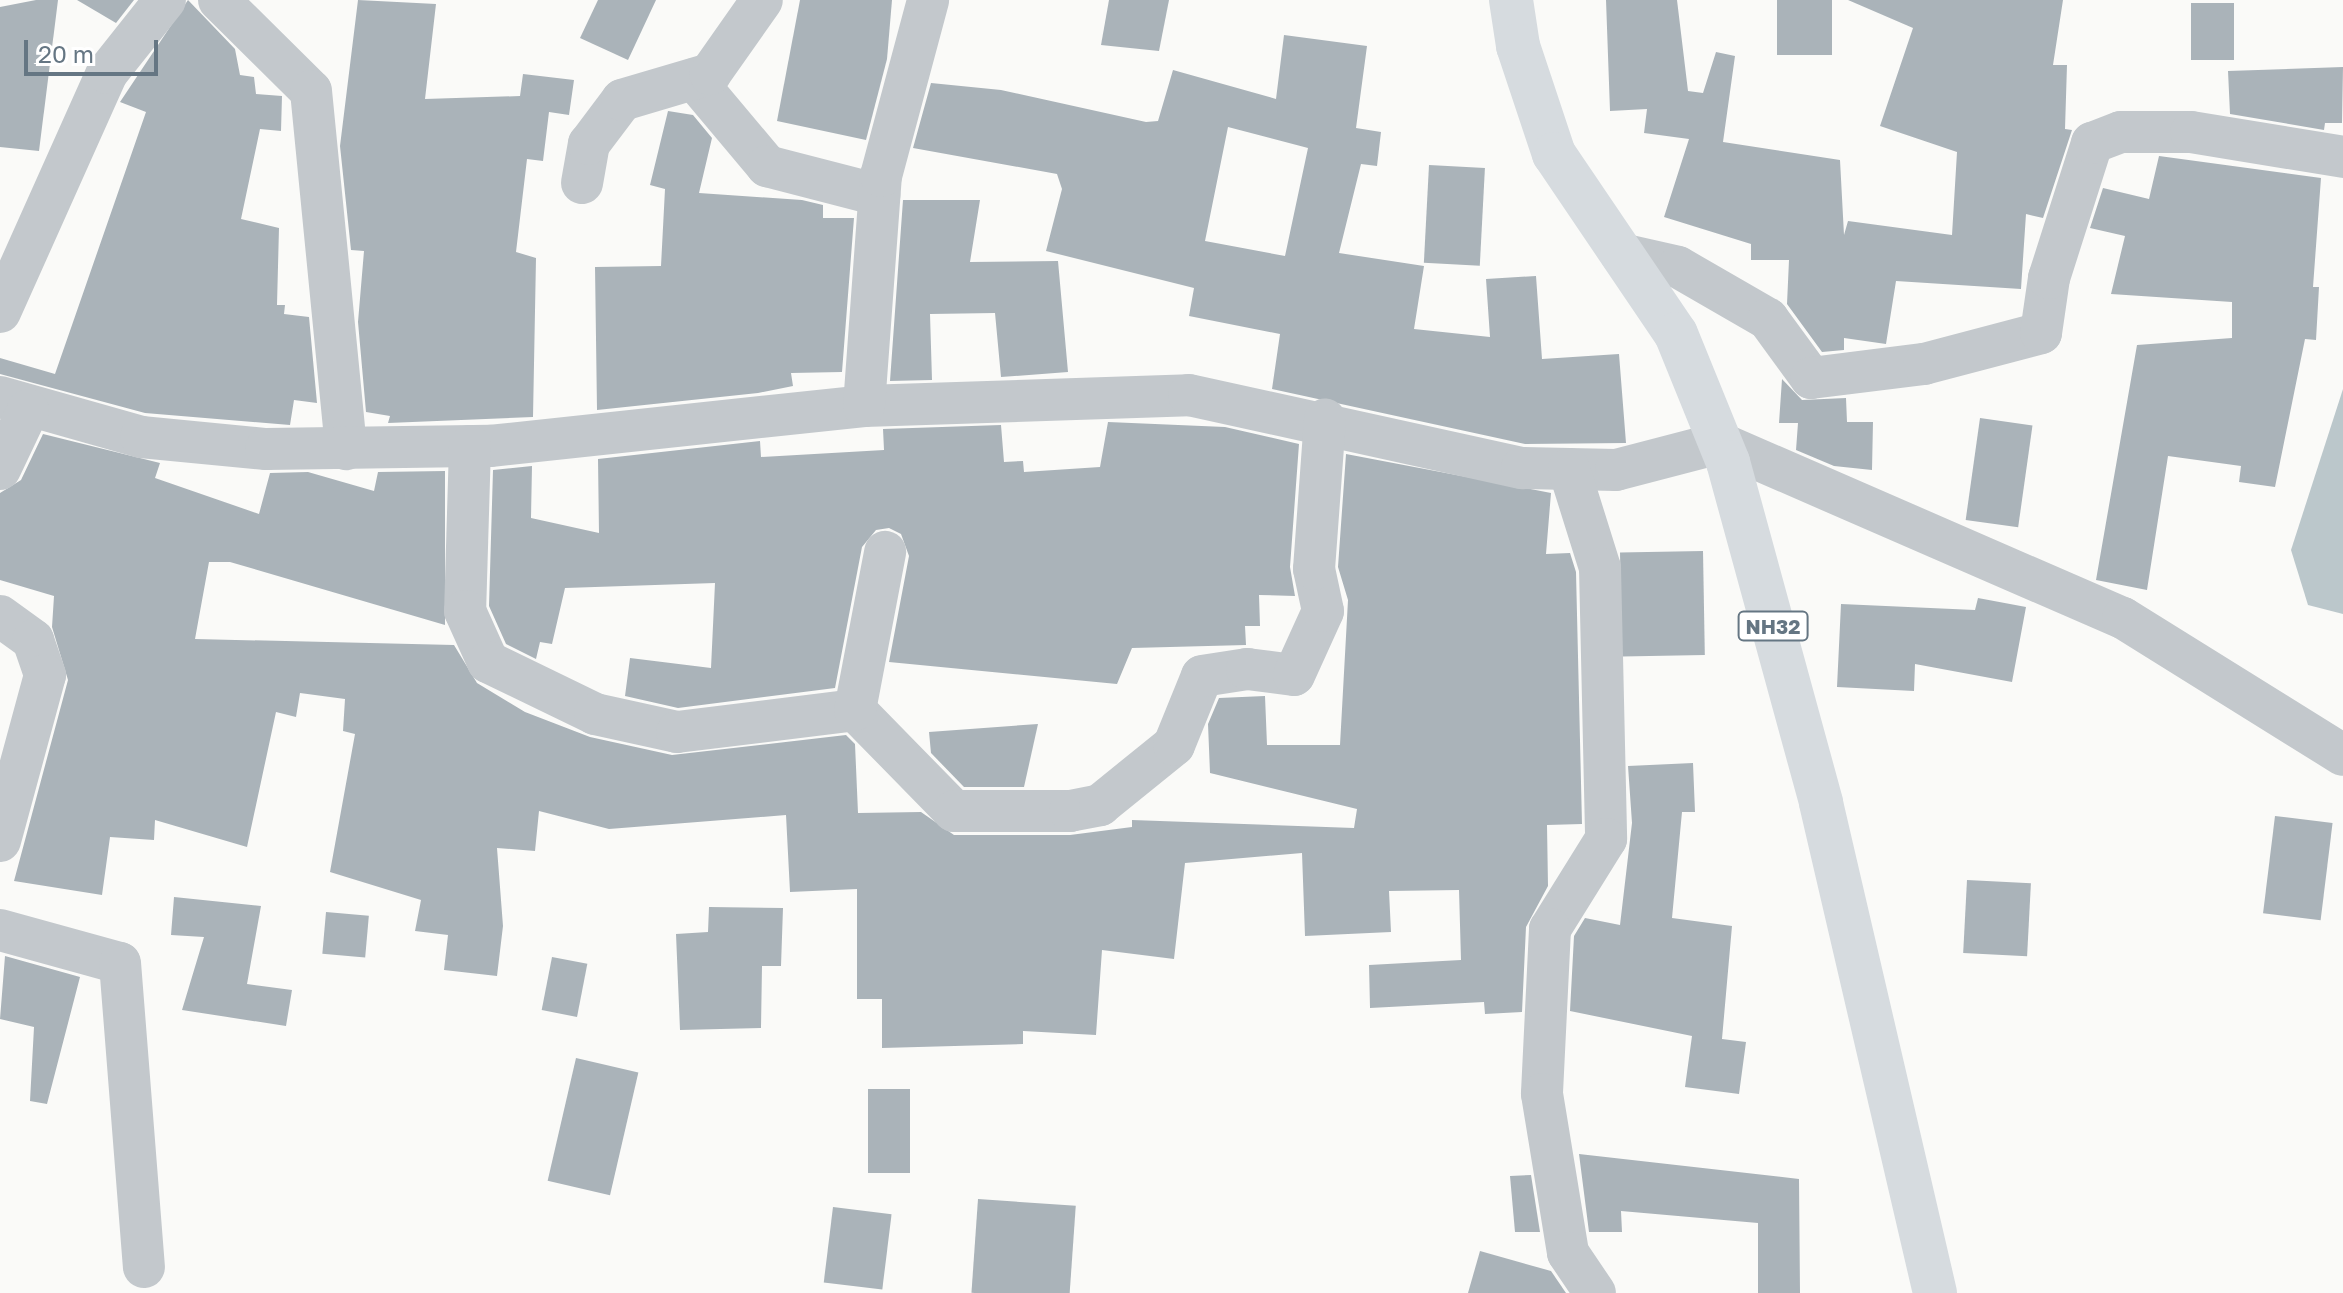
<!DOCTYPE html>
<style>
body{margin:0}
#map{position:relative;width:2343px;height:1293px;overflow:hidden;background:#fafaf8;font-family:"Golos Text",sans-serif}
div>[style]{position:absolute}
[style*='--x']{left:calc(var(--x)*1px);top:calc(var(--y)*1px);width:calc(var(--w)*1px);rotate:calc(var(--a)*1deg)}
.water>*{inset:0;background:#bbc7cb}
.building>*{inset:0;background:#aab3b9;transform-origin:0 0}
.street>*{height:42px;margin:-21px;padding:0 21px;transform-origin:21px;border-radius:21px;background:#c3c8cc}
.primary>*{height:44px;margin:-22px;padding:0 22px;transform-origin:22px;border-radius:22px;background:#d6dbdf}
span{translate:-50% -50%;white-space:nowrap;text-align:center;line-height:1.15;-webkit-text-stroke:8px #fff;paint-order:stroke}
.shield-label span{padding:2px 6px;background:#fff;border:2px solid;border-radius:6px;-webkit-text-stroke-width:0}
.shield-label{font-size:20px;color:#657683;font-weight:700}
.scale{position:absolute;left:24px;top:40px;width:134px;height:36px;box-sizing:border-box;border:4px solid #657683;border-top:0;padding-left:10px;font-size:24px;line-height:28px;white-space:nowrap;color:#657683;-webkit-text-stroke:6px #fff;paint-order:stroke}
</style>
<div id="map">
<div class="water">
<i style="clip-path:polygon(2343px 389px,2343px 614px,2308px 605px,2291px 550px)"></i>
</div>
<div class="building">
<i style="clip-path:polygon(36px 0,58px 0,39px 151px,0 147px,0 7px)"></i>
<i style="clip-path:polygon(77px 0,134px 0,116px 23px)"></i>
<i style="clip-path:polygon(188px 0,235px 49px,240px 75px,254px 77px,256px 94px,282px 96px,281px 131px,260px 129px,241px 219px,279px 228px,277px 305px,285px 305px,284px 314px,309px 317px,317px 403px,294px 400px,290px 425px,145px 413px,0 374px,0 358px,55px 374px,146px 112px,120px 102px)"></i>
<i style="clip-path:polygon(358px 0,436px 4px,425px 99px,520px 96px,523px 74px,574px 80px,569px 115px,549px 112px,543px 161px,527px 159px,516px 252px,536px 258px,533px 417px,388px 423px,390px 416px,366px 412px,358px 322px,364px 251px,351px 250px,340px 146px)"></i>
<i style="clip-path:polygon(598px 0,656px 0,628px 60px,580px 38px)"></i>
<i style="clip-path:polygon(800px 0,892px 0,887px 59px,866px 140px,777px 121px)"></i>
<i style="clip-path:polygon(1109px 0,1169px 0,1159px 51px,1101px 45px)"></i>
<i style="clip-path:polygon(1606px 0,1677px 0,1688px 91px,1703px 93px,1716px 52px,1735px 56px,1723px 142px,1840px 160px,1844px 235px,1848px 221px,1952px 235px,1957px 152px,1880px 126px,1913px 28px,1848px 0,2063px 0,2053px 65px,2067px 65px,2065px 129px,2072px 130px,2043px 218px,2026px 214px,2021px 289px,1896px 281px,1886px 344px,1844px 338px,1844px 350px,1822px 352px,1787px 304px,1789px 260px,1751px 260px,1751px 244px,1664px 217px,1689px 139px,1644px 133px,1647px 109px,1610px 111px)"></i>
<i style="left:1777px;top:0;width:55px;height:55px"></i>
<i style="left:2234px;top:3px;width:57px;height:43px;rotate:90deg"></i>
<i style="clip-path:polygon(evenodd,1284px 35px,1367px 46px,1356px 128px,1381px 132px,1377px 166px,1361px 164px,1339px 253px,1424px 266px,1414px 329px,1490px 337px,1486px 279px,1536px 276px,1542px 359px,1619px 354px,1626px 443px,1525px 444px,1272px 389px,1280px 334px,1189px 316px,1194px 288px,1046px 251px,1062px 189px,1057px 174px,913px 148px,931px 83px,1001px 90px,1146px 122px,1158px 121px,1173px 70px,1276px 99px,1284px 35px,1228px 127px,1308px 148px,1285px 256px,1205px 241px,1228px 127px)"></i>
<i style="clip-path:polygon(2343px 67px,2342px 123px,2325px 123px,2324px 130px,2230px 114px,2228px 71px)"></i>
<i style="clip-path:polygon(668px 111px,693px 115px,712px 138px,699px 193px,802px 200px,823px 205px,823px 218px,854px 218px,842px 372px,791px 373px,793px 386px,758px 393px,597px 410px,595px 267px,661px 266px,665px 189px,650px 185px)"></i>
<i style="clip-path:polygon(2159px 156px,2321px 178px,2313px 287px,2319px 287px,2316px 340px,2305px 339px,2275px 487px,2239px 482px,2241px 466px,2168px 456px,2147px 590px,2096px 580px,2137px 345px,2232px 338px,2232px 302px,2111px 294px,2125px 236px,2090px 228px,2103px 188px,2149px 199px)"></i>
<i style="left:1429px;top:165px;width:56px;height:98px;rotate:3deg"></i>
<i style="clip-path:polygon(903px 200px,980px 200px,970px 262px,1058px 261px,1068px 372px,1001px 377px,995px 313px,930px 314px,932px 380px,890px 381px)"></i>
<i style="clip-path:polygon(1782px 379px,1802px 400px,1846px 398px,1847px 422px,1873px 422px,1872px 470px,1834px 466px,1796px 450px,1798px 423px,1779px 423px)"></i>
<i style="left:1980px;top:418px;width:53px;height:103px;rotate:8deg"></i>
<i style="clip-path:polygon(1108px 422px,1225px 427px,1299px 444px,1290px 567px,1295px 596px,1259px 595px,1260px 626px,1245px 626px,1246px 645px,1132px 648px,1117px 684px,889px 662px,909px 556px,901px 534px,889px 528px,876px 530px,862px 547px,835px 688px,678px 708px,625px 696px,630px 658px,711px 668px,715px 583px,565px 588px,552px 644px,540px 642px,536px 659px,506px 644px,489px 606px,493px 470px,532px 466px,531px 518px,599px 533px,598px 459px,760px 441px,761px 457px,884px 450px,883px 429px,1001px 425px,1004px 462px,1023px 461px,1024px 472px,1100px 467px)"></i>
<i style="clip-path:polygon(43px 434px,160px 463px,155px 478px,259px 514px,270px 473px,308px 472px,374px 491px,378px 472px,445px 471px,445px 625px,230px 562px,209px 562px,195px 639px,454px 645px,477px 683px,525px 712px,590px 737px,672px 755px,846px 735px,855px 744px,858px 813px,921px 812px,954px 835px,1070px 835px,1132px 827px,1132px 820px,1354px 828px,1357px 809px,1210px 773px,1208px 724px,1219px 698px,1265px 696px,1267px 745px,1340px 745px,1348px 600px,1338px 567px,1346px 454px,1551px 493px,1546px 554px,1570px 553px,1576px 572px,1582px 824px,1547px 825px,1548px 886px,1526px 927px,1522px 1012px,1485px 1014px,1484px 1002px,1370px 1008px,1369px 965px,1461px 960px,1459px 890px,1389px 891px,1391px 932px,1305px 936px,1302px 853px,1185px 863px,1174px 959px,1102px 950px,1096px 1035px,1023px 1031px,1023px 1044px,882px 1048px,882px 999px,857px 999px,857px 889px,790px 892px,786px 815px,609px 829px,539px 811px,535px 851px,497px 848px,503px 926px,497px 976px,444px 970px,448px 935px,415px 931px,421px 900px,330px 872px,355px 734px,343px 731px,345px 699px,300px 693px,296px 717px,276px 712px,247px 847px,155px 820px,154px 840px,110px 837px,102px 895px,14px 881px,68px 680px,52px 627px,54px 596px,0 580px,0 493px,21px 480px)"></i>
<i style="left:1703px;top:551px;width:104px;height:83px;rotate:89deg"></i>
<i style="clip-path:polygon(1978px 598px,2026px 607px,2012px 682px,1915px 664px,1914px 691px,1837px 687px,1841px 604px,1975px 610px)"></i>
<i style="clip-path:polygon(1038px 724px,1024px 787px,964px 787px,931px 753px,929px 732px)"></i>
<i style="clip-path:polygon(1693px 763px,1695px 812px,1682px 812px,1672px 918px,1732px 926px,1722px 1039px,1746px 1042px,1739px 1094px,1685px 1087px,1692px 1036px,1570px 1011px,1574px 936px,1585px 918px,1620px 925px,1632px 823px,1628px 766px)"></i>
<i style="left:2275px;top:816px;width:58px;height:98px;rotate:7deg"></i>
<i style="left:1967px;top:880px;width:64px;height:73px;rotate:3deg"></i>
<i style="clip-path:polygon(174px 897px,261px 906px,247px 984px,292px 990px,286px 1026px,182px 1010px,204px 937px,171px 935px)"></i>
<i style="clip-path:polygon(709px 907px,783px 908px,781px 966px,762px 966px,761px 1028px,680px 1030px,676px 934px,708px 932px)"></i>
<i style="left:326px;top:912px;width:43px;height:42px;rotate:5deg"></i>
<i style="clip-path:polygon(5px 956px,80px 977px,47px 1104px,30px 1101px,34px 1027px,0 1019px)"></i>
<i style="left:552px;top:957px;width:36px;height:54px;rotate:11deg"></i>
<i style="left:576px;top:1058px;width:64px;height:126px;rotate:13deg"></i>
<i style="left:868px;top:1089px;width:42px;height:84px"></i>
<i style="clip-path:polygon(1579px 1154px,1799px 1179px,1800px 1293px,1758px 1293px,1758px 1223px,1621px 1211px,1622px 1232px,1589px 1232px)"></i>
<i style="clip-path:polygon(1531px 1175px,1540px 1232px,1515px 1232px,1510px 1176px)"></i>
<i style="left:978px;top:1199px;width:98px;height:94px;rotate:4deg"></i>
<i style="left:833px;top:1207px;width:59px;height:76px;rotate:7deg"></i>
<i style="clip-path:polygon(1480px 1251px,1551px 1271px,1566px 1293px,1468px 1293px)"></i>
</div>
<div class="street">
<i style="--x:219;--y:0;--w:129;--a:44.7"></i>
<i style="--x:311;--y:91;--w:360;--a:84.4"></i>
<i style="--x:694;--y:79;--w:114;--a:50"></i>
<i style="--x:767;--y:166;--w:116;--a:14.5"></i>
<i style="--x:582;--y:183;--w:40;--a:-80"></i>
<i style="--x:589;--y:144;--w:55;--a:-53.1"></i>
<i style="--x:622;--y:100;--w:92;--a:-16.5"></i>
<i style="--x:710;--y:74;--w:90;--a:-54.9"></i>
<i style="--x:1621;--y:254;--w:58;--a:12.8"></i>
<i style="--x:1678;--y:267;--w:104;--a:30"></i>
<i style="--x:1768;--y:319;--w:73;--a:53.9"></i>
<i style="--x:1811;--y:378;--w:114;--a:-7.1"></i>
<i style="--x:1924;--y:364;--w:121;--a:-14.8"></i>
<i style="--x:2041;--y:333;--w:56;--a:-81.7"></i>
<i style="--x:2049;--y:278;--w:142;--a:-72.3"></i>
<i style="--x:2092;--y:143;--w:31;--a:-21"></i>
<i style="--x:2121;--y:132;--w:70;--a:0"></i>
<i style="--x:2191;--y:132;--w:154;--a:9.3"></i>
<i style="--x:0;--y:312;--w:262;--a:-65.9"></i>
<i style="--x:107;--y:73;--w:93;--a:-51.5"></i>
<i style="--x:0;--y:397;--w:147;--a:15.8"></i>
<i style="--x:141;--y:437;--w:126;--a:5.5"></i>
<i style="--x:266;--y:449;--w:224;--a:-0.8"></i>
<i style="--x:490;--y:446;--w:376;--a:-6.1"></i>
<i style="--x:864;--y:406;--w:325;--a:-1.9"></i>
<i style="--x:1189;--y:395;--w:341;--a:12.4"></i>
<i style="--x:1522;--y:468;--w:94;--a:1.2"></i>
<i style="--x:1616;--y:470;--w:107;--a:-14.6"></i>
<i style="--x:1720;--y:443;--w:439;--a:23.5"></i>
<i style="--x:2123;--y:618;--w:259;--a:31.9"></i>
<i style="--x:864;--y:406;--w:231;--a:-85.8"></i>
<i style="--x:881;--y:176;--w:182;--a:-75"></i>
<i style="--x:470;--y:446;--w:165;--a:91.7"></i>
<i style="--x:465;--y:611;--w:56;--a:65.7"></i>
<i style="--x:488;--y:662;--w:119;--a:25.9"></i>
<i style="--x:595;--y:714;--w:84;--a:12.4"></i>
<i style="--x:677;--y:732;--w:179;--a:-7"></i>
<i style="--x:855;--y:710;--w:141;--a:45.6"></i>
<i style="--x:954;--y:811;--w:116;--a:0"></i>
<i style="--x:1070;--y:811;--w:31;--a:-11"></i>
<i style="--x:1100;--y:805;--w:95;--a:-39"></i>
<i style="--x:1174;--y:745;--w:74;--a:-67.9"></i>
<i style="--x:1202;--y:676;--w:46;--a:-8.8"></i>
<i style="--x:1247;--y:669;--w:47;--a:7.3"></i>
<i style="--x:1294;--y:675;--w:70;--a:-65.6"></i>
<i style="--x:1323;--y:611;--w:43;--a:-102.1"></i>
<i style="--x:1314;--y:569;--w:150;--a:-85.8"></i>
<i style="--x:0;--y:469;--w:65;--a:-64.6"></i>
<i style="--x:1569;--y:469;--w:104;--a:72.6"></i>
<i style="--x:1600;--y:568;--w:271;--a:88.7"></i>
<i style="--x:1606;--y:839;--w:106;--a:121.9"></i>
<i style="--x:1550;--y:929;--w:165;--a:92.8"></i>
<i style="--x:1542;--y:1094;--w:161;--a:80.7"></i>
<i style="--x:1568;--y:1253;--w:48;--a:56"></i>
<i style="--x:0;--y:616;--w:41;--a:36"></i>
<i style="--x:33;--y:640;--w:37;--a:71"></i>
<i style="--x:45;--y:675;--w:172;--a:105.2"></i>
<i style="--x:855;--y:710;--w:161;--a:-79.2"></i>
<i style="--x:0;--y:930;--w:124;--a:15.4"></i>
<i style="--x:120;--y:963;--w:305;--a:85.5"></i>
</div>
<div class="primary">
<i style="--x:1511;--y:0;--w:47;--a:81.3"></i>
<i style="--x:1518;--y:46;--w:114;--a:71.6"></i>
<i style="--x:1554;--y:154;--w:217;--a:55.9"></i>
<i style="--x:1676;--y:334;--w:138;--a:67.9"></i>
<i style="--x:1728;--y:462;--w:353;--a:74.7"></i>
<i style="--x:1821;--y:803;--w:503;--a:76.9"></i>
</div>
<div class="shield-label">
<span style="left:1773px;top:626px">NH32</span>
</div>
<div class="scale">20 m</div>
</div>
